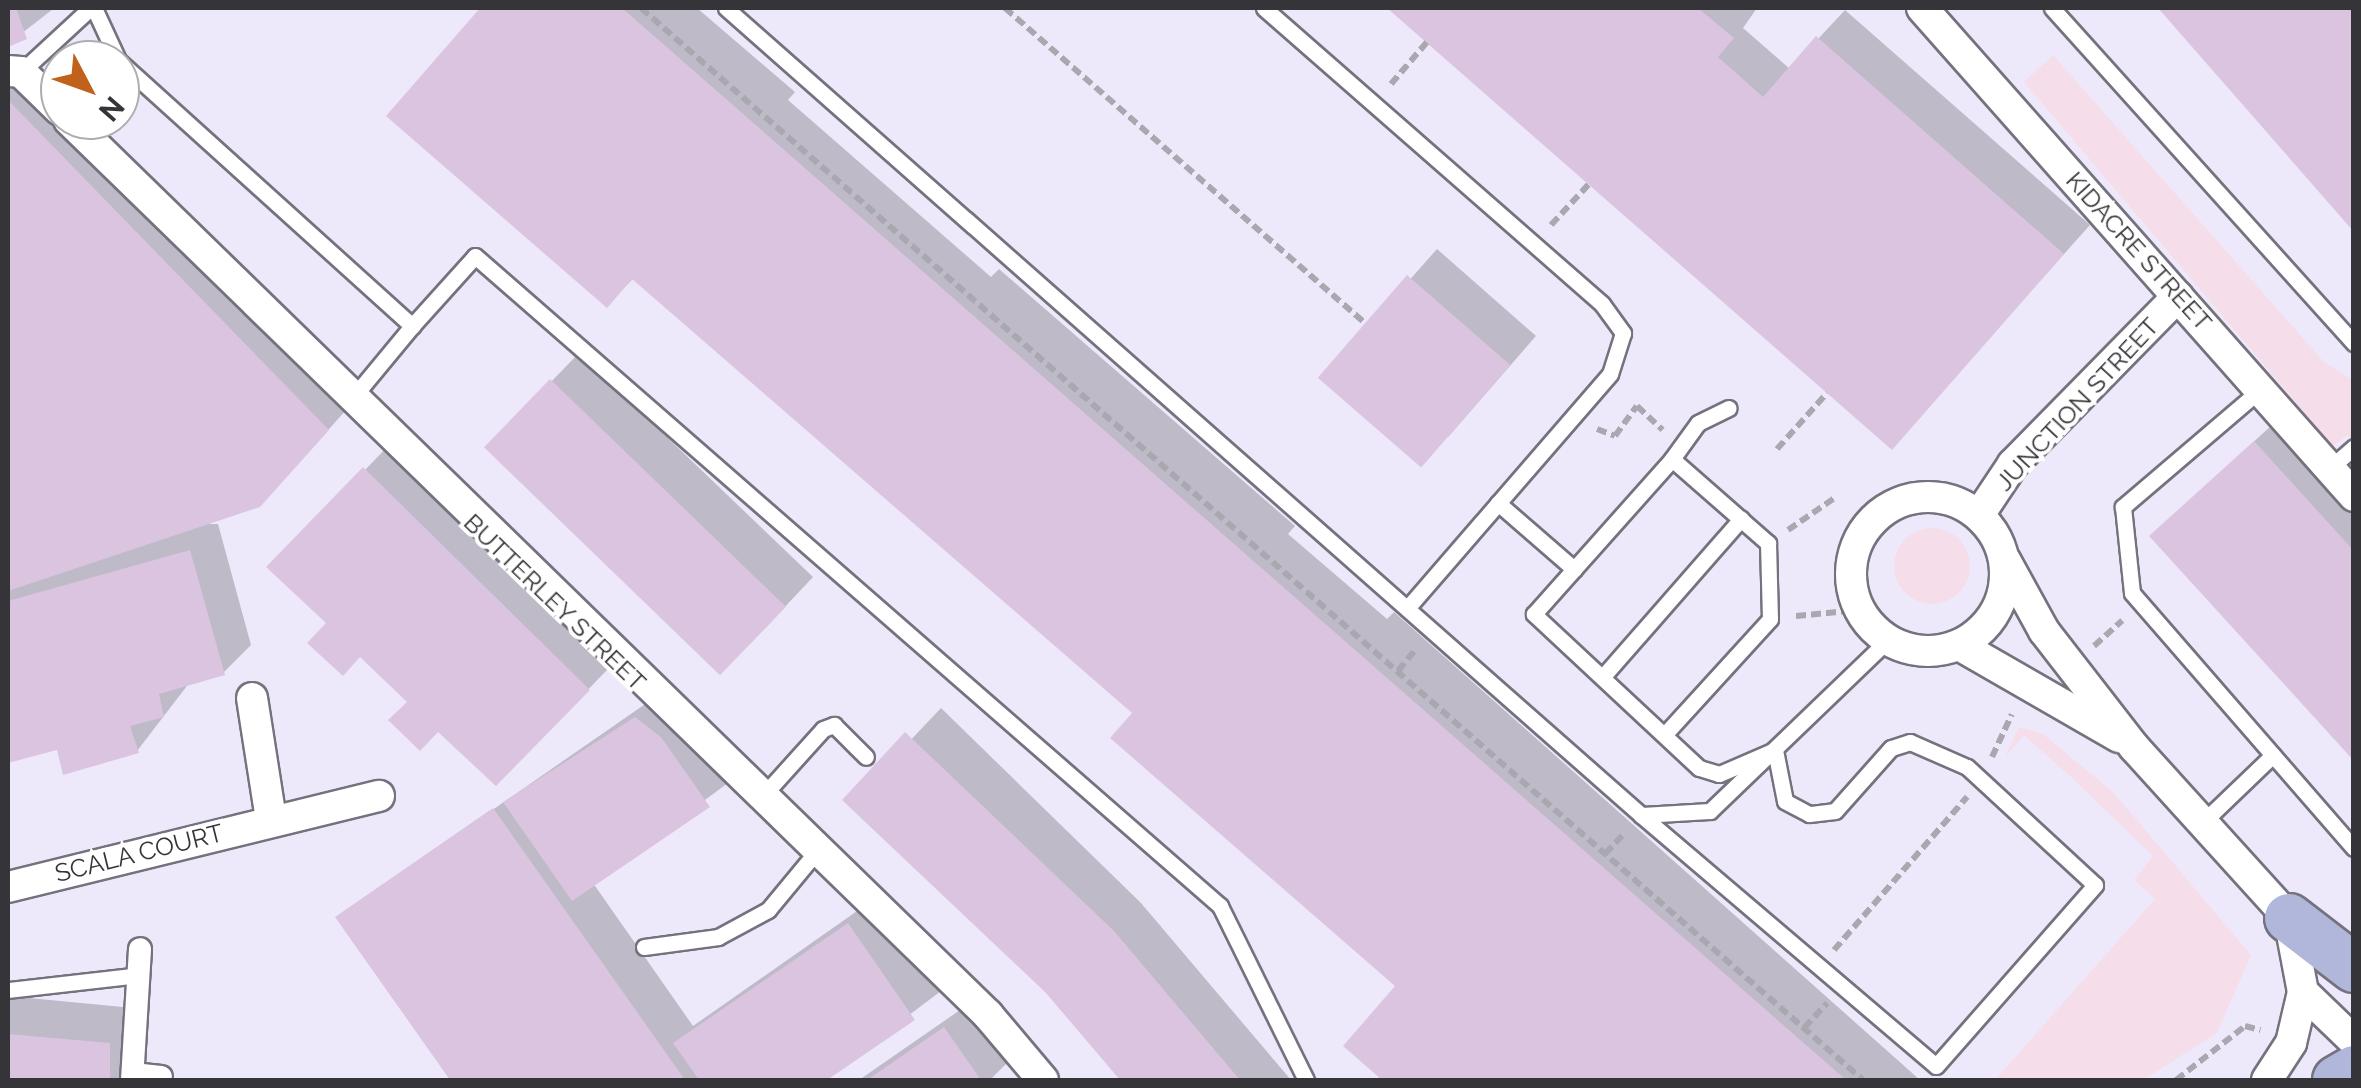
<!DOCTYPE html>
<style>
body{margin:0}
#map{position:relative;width:2361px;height:1088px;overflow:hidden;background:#f8f5fe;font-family:Raleway,sans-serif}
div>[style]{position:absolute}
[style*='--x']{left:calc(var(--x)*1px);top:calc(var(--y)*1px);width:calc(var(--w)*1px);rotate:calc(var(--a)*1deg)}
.built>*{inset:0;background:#eee9fa}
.green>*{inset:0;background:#f5ddea}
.round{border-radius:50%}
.shadow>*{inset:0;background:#0003;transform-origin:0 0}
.building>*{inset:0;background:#dbc4df;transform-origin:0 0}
.path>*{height:6px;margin-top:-3px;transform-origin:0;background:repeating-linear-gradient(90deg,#a9a7af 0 10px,transparent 0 15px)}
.roads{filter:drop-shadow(2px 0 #75727e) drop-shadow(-2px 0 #75727e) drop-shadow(0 2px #75727e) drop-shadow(0 -2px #75727e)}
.service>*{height:15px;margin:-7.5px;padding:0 7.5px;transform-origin:7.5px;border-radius:7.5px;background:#fff}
.pedestrian>*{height:22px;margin:-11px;padding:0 11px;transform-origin:11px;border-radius:11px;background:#fff}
.minor>*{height:30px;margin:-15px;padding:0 15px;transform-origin:15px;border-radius:15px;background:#fff}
.minor>.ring{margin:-15px;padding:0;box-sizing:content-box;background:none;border:30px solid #fff;border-radius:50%}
.primary>*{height:48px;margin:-24px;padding:0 24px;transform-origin:24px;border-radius:24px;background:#b1b7da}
span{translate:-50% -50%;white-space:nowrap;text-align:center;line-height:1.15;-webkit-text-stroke:8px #fff;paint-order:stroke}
.street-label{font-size:25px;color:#353439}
.frame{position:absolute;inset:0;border:10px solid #353439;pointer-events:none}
.north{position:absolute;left:40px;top:40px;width:100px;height:100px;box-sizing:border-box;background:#fff;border:2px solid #aeaeb0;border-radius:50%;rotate:131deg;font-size:28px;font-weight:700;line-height:40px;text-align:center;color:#353439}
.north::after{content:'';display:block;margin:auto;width:35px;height:45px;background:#c0611c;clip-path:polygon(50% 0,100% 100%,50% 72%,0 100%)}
</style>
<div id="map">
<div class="built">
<i style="clip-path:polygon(evenodd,8px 8px,2353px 8px,2353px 1069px,2333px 1080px,8px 1080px,8px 8px,60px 60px,120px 60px,120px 120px,60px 120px,60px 60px)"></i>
</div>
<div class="green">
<i style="clip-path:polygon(2053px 55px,2324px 362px,2353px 380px,2353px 441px,2347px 435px,2333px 446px,2024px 82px)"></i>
<i class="round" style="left:1894px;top:528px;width:76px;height:76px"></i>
<i style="clip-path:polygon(2019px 727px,2043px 734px,2114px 793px,2251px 955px,2217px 1033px,2143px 1080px,1995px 1080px,2155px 899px,2134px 880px,2153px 856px,2071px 777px,2024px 735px,2005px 757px)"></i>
</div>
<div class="shadow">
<i style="clip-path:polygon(8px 8px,53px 8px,53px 9px,8px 44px)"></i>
<i style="clip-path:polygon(483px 8px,697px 8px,795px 92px,788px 100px,991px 277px,999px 269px,1295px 526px,1288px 534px,1387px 619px,1394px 612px,1920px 1080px,1386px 1080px,1346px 1046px,1399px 986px,1135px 713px,634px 278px,607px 304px,389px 116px)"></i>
<i style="clip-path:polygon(1391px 8px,1757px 8px,1743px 28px,1790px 69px,1845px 10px,2090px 225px,1892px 446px)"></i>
<i style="clip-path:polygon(2161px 8px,2354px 8px,2354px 228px)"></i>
<i style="clip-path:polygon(8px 65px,355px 400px,287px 476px,200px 524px,218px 524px,251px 645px,224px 672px,190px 682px,137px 751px,59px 747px,8px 761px)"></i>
<i style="clip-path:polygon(1437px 249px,1536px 336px,1448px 437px,1322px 379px)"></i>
<i style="clip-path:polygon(579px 353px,813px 577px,750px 644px,488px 447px)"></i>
<i style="clip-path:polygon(2283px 415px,2354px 493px,2354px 757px,2180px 509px)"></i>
<i style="left:392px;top:442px;width:313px;height:175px;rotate:44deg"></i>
<i style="clip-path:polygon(664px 691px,736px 777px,593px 883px,693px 1026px,877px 897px,941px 991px,823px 1080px,453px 1080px,338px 917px)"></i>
<i style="clip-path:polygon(941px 708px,1141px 903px,1291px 1080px,1124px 1080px,1048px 991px,851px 803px)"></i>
<i style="clip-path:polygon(8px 996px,144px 1009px,138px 1080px,8px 1080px)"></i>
<i style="clip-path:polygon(973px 1001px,1012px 1058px,990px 1080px,859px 1080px)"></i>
</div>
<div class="building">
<i style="clip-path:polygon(8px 8px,16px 8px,27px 39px,8px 47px)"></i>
<i style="clip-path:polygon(480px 8px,622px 8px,1846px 1080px,1382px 1080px,1343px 1046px,1395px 986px,1110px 738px,1132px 713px,632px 279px,607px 308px,386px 116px)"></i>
<i style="clip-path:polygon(1387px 8px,1698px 8px,1734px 38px,1718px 57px,1763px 97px,1816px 36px,2064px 254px,1892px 450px)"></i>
<i style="clip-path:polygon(2158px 8px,2354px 8px,2354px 232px)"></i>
<i style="clip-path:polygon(8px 100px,329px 430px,260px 507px,8px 591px)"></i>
<i style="left:1407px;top:275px;width:137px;height:136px;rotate:41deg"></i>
<i style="left:550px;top:379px;width:328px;height:95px;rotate:44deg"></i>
<i style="clip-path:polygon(2254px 441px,2354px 551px,2354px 761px,2149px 536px)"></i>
<i style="clip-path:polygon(363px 467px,590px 690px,496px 786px,438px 732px,420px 751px,388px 720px,407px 702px,360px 657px,343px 676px,307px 643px,326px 623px,266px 567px)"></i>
<i style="clip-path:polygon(190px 550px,225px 675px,159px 694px,164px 717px,130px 726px,139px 753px,63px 775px,57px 750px,8px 763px,8px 601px)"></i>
<i style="clip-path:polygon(635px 717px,661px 737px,710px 807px,572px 901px,503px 802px)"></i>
<i style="clip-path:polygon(905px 732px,1114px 931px,1240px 1080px,1120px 1080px,1046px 993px,842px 800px)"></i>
<i style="clip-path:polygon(493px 808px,685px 1080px,450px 1080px,335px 917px)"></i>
<i style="clip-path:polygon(848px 923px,915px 1020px,827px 1080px,699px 1080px,673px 1043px)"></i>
<i style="clip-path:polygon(944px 1027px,981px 1080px,867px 1080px)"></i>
<i style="clip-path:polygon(8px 1034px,110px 1043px,110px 1080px,8px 1080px)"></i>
</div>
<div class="path">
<i style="--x:641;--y:8;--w:1626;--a:41.26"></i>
<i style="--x:1005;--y:8;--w:476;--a:41.2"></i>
<i style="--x:1391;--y:84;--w:55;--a:-49.4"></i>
<i style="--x:1551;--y:225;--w:56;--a:-47.2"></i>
<i style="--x:1597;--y:429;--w:19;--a:21"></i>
<i style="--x:1615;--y:436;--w:37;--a:-54"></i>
<i style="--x:1637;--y:406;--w:35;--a:43"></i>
<i style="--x:1777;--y:449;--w:75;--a:-48.2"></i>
<i style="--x:1788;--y:530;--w:58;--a:-34.5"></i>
<i style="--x:1796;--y:616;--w:63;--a:-5.4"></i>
<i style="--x:2094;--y:646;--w:38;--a:-42"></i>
<i style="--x:1398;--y:671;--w:27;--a:-51"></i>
<i style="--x:1992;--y:757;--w:47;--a:-65.1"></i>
<i style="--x:1605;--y:854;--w:26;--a:-47"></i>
<i style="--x:1834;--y:950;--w:203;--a:-49"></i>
<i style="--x:1804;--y:1028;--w:34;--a:-47"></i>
<i style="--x:2176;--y:1080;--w:88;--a:-38"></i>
<i style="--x:2245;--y:1026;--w:16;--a:15"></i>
</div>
<div class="roads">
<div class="service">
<i style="--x:94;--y:8;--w:57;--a:65.2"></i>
<i style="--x:726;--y:8;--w:1220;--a:41.41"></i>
<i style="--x:1641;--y:815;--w:69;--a:-3.3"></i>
<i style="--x:1710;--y:811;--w:247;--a:-43.9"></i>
<i style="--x:1264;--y:8;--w:449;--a:41.2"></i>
<i style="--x:1602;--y:304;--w:36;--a:54"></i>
<i style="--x:1623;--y:333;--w:43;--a:107.6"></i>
<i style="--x:1610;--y:374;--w:310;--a:130.9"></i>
<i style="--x:2052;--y:8;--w:451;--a:48"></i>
<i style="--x:120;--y:62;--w:394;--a:42.1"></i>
<i style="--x:412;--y:326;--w:97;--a:129.6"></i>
<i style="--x:21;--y:72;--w:94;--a:-42.8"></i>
<i style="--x:412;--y:326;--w:94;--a:-48"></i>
<i style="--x:475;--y:256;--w:989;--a:41.1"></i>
<i style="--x:1220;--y:906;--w:194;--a:63.7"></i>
<i style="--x:2261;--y:389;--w:182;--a:139.5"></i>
<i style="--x:2123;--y:507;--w:86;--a:84"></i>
<i style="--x:2132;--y:593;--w:338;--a:49"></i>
<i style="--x:1672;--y:459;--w:44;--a:-54.2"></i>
<i style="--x:1698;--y:423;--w:34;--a:-26"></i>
<i style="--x:2330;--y:468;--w:32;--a:-41"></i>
<i style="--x:1498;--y:503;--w:101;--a:41"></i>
<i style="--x:1606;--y:673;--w:205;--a:-48.8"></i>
<i style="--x:760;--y:799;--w:94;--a:-48"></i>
<i style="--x:823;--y:729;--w:12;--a:-20"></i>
<i style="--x:834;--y:725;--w:45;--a:45"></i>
<i style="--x:1641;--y:815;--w:387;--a:40.4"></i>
<i style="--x:1936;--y:1066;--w:241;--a:-48.7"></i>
<i style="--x:2095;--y:885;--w:174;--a:-137.3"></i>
<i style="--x:1967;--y:767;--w:62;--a:-156.3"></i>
<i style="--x:1910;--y:742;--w:20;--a:162"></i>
<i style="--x:1891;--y:748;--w:84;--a:131.6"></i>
<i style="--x:1835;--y:811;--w:26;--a:173"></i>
<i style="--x:1809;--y:814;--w:27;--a:-152"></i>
<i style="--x:1785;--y:801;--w:52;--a:-101.1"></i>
<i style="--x:1775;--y:750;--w:61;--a:156.8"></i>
<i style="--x:1719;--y:774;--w:21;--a:-163"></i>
<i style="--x:1699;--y:768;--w:226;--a:-137"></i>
<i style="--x:1534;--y:614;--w:208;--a:-48.3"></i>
<i style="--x:1672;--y:459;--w:128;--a:41.2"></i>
<i style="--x:1768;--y:543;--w:76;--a:88.5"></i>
<i style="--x:1770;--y:619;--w:156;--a:132.4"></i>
<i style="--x:2202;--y:823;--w:98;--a:-43.8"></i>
<i style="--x:644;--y:947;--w:75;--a:-7.7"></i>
<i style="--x:718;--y:937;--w:57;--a:-28.4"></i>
<i style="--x:768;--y:910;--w:75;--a:-50.4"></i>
<i style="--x:8;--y:990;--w:133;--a:-6.5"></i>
</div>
<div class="pedestrian">
<i style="--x:133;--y:1074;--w:28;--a:6"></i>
<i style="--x:132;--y:1080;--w:131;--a:-86.5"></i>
</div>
<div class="minor">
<i style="--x:1922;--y:8;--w:652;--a:48.48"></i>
<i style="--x:8;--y:71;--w:13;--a:4"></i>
<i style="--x:21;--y:72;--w:54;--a:44.3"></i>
<i style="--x:69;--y:120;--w:1283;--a:44.24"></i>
<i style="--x:988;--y:1015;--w:85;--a:49.8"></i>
<i class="ring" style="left:1851px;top:497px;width:124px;height:124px"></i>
<i style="--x:1979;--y:515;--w:61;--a:-56.3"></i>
<i style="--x:2013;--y:464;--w:235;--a:-45.5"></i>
<i style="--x:2005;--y:560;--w:81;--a:61.2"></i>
<i style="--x:2044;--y:631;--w:147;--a:52.2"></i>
<i style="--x:2134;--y:747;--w:231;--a:47.8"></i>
<i style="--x:2289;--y:918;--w:75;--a:79.3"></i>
<i style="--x:2303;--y:992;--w:52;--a:103.2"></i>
<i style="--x:2291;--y:1043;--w:44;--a:123"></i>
<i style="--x:1959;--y:645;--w:185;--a:29.9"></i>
<i style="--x:252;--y:698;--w:122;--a:81.1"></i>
<i style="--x:8;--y:887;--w:382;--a:-13.8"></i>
<i style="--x:2303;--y:992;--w:71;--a:43.9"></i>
</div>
<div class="primary">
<i style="--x:2289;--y:918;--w:82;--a:37.6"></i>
<i style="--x:2337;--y:1080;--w:20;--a:-30"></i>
</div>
</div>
<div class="street-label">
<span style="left:2139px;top:251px;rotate:48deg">KIDACRE STREET</span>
<span style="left:2077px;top:404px;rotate:-47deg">JUNCTION STREET</span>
<span style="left:555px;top:602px;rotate:44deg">BUTTERLEY STREET</span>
<span style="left:139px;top:853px;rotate:-14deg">SCALA COURT</span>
</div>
<div class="frame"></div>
<div class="north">N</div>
</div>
